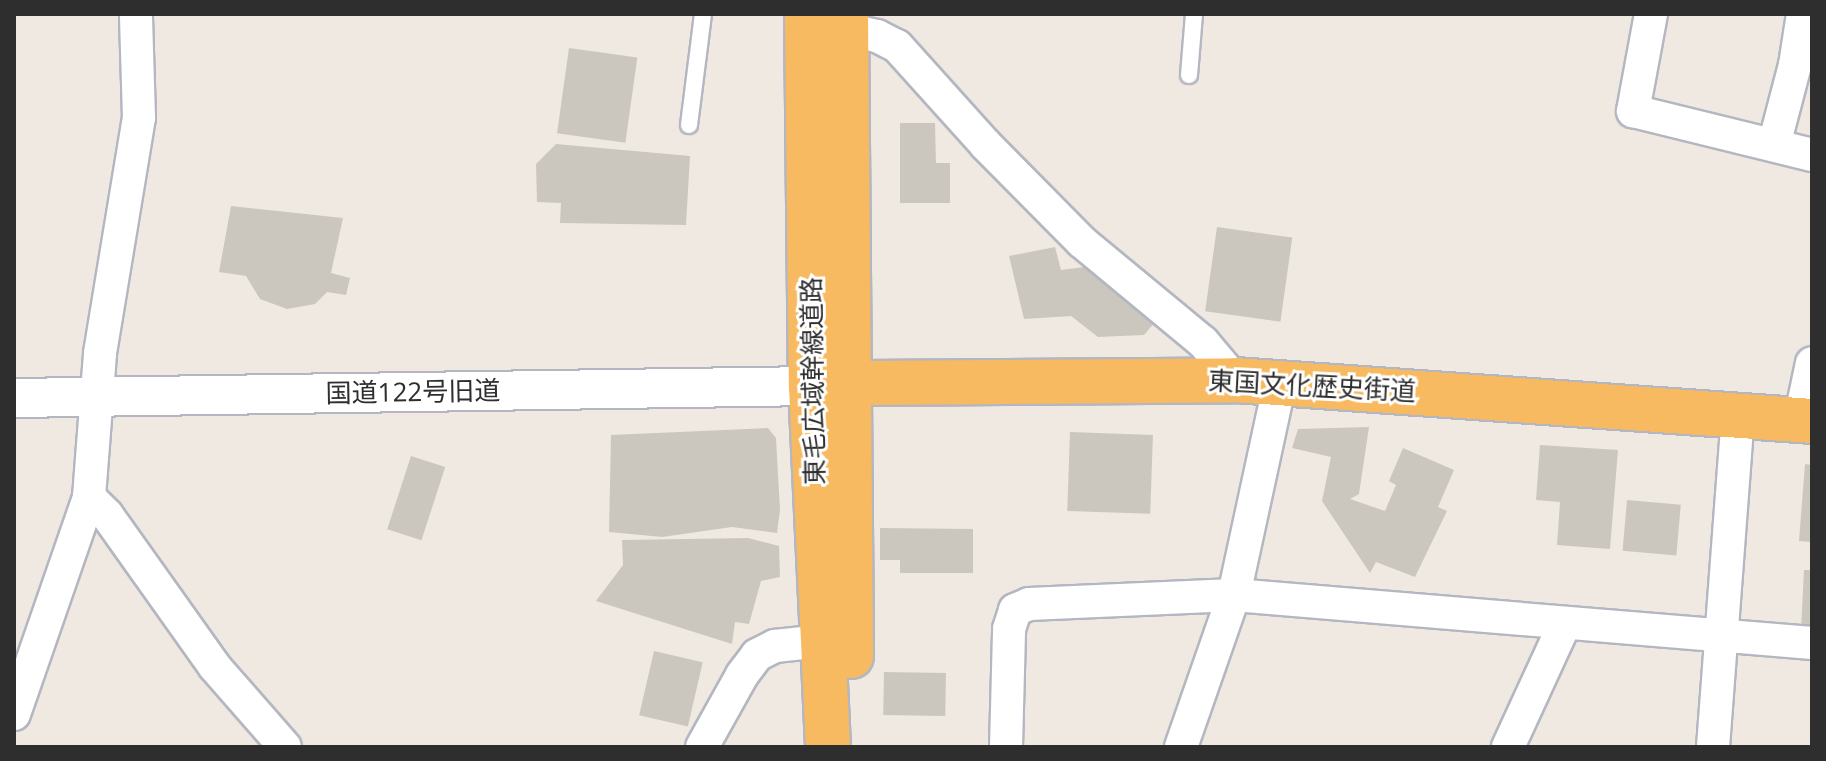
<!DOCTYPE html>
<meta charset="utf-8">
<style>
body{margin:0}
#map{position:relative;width:1826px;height:761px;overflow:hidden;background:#efe9e1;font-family:"Open Sans","Noto Sans JP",sans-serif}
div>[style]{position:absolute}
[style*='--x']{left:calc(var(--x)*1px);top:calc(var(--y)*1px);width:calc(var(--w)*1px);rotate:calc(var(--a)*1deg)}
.building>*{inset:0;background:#cbc7bf;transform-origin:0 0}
.roads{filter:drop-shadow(2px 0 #b4b7c1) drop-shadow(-2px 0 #b4b7c1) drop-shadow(0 2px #b4b7c1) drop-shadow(0 -2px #b4b7c1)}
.service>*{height:16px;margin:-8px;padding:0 8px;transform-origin:8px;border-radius:8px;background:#fff}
.minor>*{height:32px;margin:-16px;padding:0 16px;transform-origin:16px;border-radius:16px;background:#fff}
.tertiary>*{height:38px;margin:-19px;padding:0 19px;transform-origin:19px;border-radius:19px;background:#fff}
.trunk>*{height:44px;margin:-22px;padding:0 22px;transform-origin:22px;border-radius:22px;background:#f8ba60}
span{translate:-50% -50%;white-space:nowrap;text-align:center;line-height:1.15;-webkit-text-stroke:6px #fff;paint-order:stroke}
.street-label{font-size:26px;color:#2e2e2e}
.frame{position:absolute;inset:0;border:16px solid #2e2e2e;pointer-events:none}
</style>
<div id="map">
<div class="building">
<i style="left:569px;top:48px;width:69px;height:86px;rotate:8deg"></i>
<i style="clip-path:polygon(900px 123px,935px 123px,936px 163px,950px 163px,950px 203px,900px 203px)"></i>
<i style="clip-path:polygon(556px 144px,690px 156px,686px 225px,560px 223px,561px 203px,537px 202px,536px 164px)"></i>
<i style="clip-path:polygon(231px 206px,343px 218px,331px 273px,350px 278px,346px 295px,327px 292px,315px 304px,287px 309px,260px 299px,246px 276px,219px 272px)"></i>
<i style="left:1217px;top:227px;width:76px;height:85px;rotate:8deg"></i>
<i style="clip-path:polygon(1055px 247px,1061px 270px,1092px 266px,1155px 322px,1144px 335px,1098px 337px,1071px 316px,1024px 319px,1009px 256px)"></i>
<i style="clip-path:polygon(1369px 427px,1359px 494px,1350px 499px,1385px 511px,1396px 485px,1389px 481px,1403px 448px,1454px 470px,1438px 507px,1447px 511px,1415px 577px,1376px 562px,1370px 573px,1322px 501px,1331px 457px,1292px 448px,1298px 429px)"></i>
<i style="clip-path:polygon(768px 428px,776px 438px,780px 510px,777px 533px,732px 527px,662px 537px,609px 532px,611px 435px)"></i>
<i style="left:1070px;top:432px;width:83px;height:79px;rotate:2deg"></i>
<i style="clip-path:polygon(1540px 445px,1618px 450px,1610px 549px,1557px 545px,1560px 502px,1536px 500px)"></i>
<i style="left:411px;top:456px;width:36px;height:77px;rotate:18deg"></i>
<i style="clip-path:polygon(1805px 464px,1812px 465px,1812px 542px,1799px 541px)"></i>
<i style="left:1627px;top:500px;width:54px;height:51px;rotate:5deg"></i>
<i style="clip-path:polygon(880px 528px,973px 529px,973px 573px,900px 573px,900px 560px,880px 560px)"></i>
<i style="clip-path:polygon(748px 538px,779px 546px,780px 577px,761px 581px,749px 624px,735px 622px,732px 644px,596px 601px,623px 565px,622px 540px)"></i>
<i style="clip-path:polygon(1804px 570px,1812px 570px,1812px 629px,1801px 629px)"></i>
<i style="left:654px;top:651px;width:50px;height:66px;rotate:13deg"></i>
<i style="left:884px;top:672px;width:62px;height:43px;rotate:1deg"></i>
</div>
<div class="roads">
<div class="service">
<i style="--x:1189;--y:75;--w:61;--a:-85.3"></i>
<i style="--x:689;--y:125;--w:112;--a:-82.8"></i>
</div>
<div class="minor">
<i style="--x:1651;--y:14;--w:99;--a:100.5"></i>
<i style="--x:1633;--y:111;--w:184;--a:13.8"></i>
<i style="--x:846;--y:29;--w:32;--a:13"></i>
<i style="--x:877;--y:36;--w:22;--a:27"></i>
<i style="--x:897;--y:46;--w:133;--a:48"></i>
<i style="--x:986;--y:145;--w:136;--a:45.3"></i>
<i style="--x:1082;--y:242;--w:157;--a:39.6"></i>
<i style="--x:1203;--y:342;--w:50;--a:49.9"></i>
<i style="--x:1774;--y:145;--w:83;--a:-75.3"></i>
<i style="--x:1795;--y:65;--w:52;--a:-81.1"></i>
<i style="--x:1800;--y:420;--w:58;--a:-78.1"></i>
<i style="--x:89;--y:497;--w:25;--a:45"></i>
<i style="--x:107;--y:515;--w:186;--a:54.6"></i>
<i style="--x:215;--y:667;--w:106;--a:48.8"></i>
<i style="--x:14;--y:714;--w:230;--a:-70.9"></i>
<i style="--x:89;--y:497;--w:144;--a:-85.6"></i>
<i style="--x:100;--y:353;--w:238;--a:-80.6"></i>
<i style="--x:139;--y:118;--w:104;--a:-91.7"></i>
<i style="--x:702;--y:747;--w:82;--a:-60.9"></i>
<i style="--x:742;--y:675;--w:25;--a:-53"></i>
<i style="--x:757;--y:655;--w:20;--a:-27"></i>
<i style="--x:775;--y:646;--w:47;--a:-6.1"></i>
<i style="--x:1006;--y:747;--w:118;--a:-88.5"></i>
<i style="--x:1009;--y:629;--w:20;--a:-72"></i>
<i style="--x:1015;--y:610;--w:15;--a:-23"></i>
<i style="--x:1029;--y:604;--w:205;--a:-2.5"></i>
<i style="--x:1234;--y:595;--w:580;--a:4.75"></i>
<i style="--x:1181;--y:747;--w:161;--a:-70.8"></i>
<i style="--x:1234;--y:595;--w:218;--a:-77.8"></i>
<i style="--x:1508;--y:747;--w:136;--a:-65.3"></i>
<i style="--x:1713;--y:747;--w:332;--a:-85.7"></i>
</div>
<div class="tertiary">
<i style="--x:14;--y:398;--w:797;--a:-0.86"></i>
</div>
<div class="trunk">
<i style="--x:807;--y:14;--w:372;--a:89.4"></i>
<i style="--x:811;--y:386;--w:361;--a:87.3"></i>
<i style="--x:846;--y:14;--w:642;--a:89.55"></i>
<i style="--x:811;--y:386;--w:38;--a:-5"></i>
<i style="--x:849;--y:383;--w:386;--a:-0.4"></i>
<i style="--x:1235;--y:380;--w:578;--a:4.06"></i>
</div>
</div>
<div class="street-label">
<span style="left:813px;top:381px;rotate:-91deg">東毛広域幹線道路</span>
<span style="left:1312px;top:386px;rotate:3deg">東国文化歴史街道</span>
<span style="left:413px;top:392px;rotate:-1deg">国道122号旧道</span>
</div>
<div class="frame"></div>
</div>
